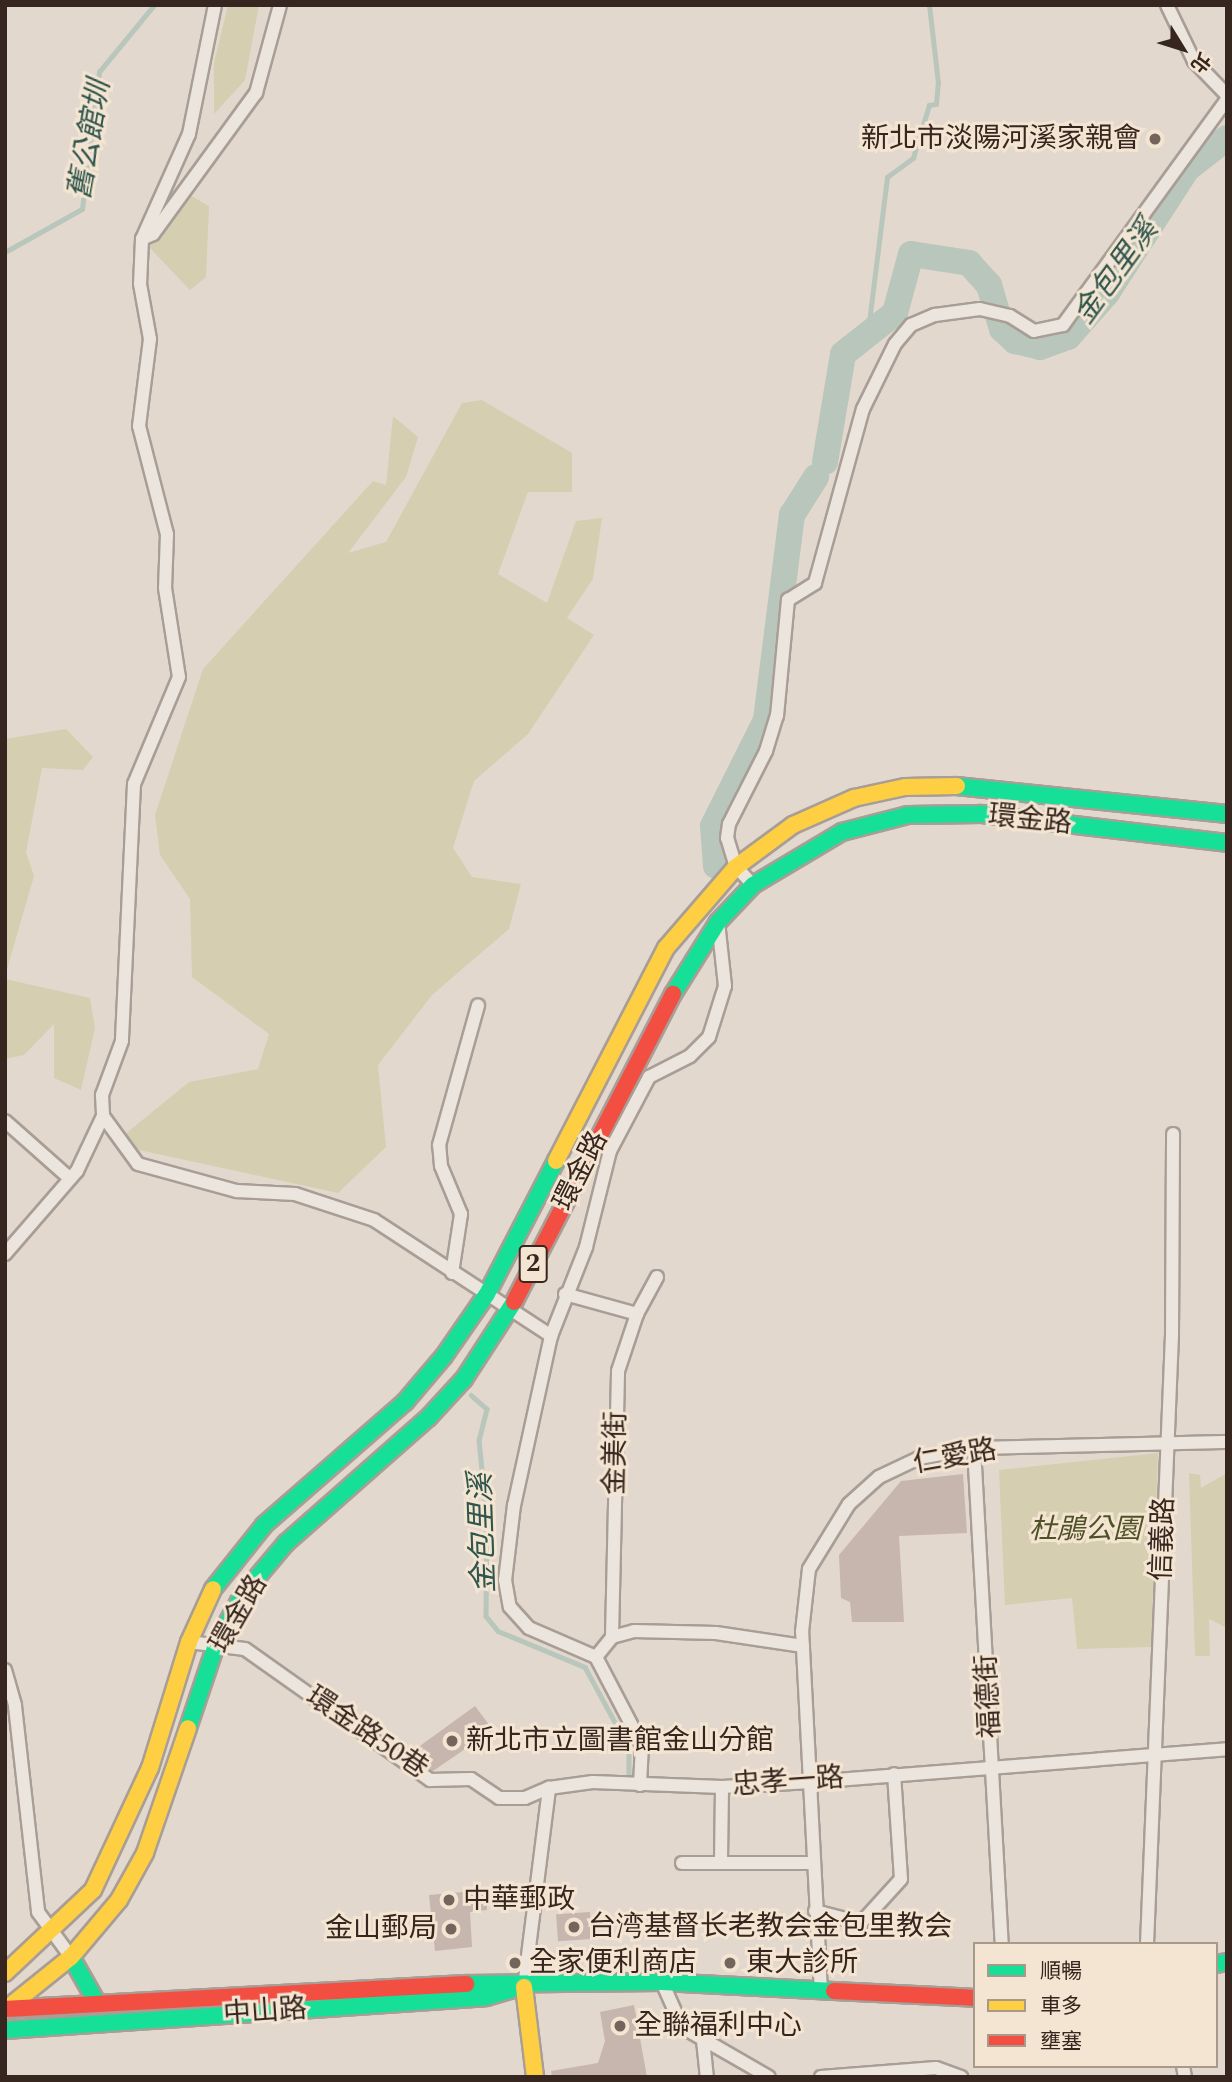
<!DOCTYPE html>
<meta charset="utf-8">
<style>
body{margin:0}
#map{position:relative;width:1232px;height:2082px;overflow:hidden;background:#e3d8cd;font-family:Spectral,"Noto Sans TC",serif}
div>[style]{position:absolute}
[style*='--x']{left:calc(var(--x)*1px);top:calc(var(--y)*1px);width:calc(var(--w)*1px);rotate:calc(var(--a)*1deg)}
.green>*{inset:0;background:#d5ceb0}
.stream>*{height:4.5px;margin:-2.25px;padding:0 2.25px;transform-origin:2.25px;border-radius:2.25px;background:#b8c6bb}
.river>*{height:26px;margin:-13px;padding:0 13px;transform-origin:13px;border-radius:13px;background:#b8c6bb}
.building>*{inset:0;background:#c6b6ae;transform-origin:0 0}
.roads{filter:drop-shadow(2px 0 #a89e96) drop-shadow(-2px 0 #a89e96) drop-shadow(0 2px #a89e96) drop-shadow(0 -2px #a89e96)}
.street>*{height:12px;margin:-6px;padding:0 6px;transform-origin:6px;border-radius:6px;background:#ece5de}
.fast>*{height:16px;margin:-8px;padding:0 8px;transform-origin:8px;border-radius:8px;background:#16e098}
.slow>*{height:16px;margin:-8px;padding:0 8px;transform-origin:8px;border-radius:8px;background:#ffcf43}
.jam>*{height:16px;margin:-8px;padding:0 8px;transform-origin:8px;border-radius:8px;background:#f24e42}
.dots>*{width:19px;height:19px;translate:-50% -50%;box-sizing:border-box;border:4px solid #f4e5d3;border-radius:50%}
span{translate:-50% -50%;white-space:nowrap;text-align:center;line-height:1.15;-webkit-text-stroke:6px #f4e5d3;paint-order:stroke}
.shield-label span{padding:2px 5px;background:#f4e5d3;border:2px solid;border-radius:5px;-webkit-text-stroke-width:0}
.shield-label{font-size:26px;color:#36261f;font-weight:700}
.poi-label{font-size:28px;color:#36261f}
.right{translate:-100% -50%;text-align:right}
.left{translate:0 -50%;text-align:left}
.street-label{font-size:28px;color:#36261f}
.park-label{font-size:28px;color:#4f5226;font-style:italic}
.water-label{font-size:30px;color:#2f554c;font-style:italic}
.frame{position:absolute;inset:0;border:7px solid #36261f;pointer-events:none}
.legend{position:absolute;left:973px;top:1942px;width:245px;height:126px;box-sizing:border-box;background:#f4e5d3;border:2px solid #a8998b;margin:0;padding:9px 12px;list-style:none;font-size:21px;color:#36261f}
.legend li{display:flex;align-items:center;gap:14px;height:35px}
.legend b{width:35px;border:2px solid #a8998b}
.north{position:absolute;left:1148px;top:14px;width:70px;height:70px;-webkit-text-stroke:5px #f4e5d3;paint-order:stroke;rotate:128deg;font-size:19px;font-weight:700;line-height:28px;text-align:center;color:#36261f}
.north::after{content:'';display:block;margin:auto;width:24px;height:32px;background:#36261f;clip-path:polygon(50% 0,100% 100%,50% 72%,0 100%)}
</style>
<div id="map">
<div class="green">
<i style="clip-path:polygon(228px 5px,259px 5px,245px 80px,214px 114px,214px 63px)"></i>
<i style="clip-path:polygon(186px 193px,209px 206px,206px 277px,190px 290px,149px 247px)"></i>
<i style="clip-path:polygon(482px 400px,572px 453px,572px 492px,528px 492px,498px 574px,547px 603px,576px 521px,602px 518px,593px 579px,567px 618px,594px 635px,528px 734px,474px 781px,453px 848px,472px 877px,521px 884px,509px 929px,432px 995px,378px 1065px,386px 1147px,338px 1193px,139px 1150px,124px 1135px,189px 1082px,258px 1069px,269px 1034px,192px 977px,190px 899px,160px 855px,155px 815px,203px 669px,373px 481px,386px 485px,393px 416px,418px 437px,406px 477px,348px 553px,386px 542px,462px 403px)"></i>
<i style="clip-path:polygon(66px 729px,93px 757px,83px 770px,42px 768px,26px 852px,34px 876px,5px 976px,5px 739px)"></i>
<i style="clip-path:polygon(5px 979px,90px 998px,95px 1028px,81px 1090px,54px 1078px,54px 1024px,24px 1055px,5px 1059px)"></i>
<i style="clip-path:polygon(1158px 1453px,1151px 1647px,1077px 1649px,1072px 1598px,1005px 1605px,999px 1470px)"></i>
<i style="clip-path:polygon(1189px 1473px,1200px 1475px,1201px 1488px,1227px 1473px,1227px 1628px,1209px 1619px,1210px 1656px,1195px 1656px)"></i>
</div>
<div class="stream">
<i style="--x:5;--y:252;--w:88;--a:-29.2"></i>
<i style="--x:82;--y:209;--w:138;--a:-82.9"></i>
<i style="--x:99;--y:72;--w:87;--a:-50.6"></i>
<i style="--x:868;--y:330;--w:154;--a:-82.9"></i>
<i style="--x:887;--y:177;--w:32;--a:-36"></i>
<i style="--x:913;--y:158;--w:55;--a:-73.2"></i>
<i style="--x:929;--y:105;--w:7;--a:-8"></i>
<i style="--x:936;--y:104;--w:21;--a:-85"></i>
<i style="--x:938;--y:83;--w:79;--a:-96.6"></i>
<i style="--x:471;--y:1395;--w:21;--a:41"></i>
<i style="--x:487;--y:1409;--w:32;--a:104"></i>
<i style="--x:479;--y:1440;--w:79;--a:84.2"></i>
<i style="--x:487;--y:1519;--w:97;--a:90.6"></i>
<i style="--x:486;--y:1616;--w:19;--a:51"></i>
<i style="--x:498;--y:1631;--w:94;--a:22.5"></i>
<i style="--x:585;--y:1667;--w:92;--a:61.5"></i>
<i style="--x:629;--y:1748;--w:26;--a:90"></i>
</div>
<div class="river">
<i style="--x:825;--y:462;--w:109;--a:-80.5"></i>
<i style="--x:843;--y:354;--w:66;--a:-38.3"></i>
<i style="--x:895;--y:313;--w:61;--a:-74.8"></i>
<i style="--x:911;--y:254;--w:59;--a:8.8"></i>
<i style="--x:969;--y:263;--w:30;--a:48"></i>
<i style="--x:989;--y:285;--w:46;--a:73.5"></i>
<i style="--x:1002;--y:329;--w:18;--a:43"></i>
<i style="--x:1015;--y:341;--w:26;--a:13"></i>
<i style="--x:1040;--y:347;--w:30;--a:-20"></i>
<i style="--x:1068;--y:337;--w:59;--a:-48.4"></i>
<i style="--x:1107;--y:293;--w:148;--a:-57.2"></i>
<i style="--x:1187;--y:169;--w:51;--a:-37.8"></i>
<i style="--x:716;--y:866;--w:40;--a:-94.3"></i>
<i style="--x:713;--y:826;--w:119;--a:-63.4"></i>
<i style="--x:766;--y:720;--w:207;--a:-82.8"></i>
<i style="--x:792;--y:515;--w:45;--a:-57.7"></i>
</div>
<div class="building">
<i style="clip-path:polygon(963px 1474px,967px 1533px,899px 1536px,904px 1622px,852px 1622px,850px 1602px,841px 1598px,839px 1555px,901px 1481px)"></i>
<i style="clip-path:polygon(475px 1706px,493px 1730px,433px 1771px,426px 1767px,413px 1751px)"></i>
<i style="clip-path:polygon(486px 1890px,487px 1910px,470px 1912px,472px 1947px,435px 1951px,429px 1895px)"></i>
<i style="left:590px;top:1912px;width:27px;height:34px;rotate:86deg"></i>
<i style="clip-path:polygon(634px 2005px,647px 2077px,552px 2077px,551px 2071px,598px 2063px,605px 2041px,600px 2012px)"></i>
</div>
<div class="roads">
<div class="street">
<i style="--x:215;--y:5;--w:132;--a:101.4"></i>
<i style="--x:189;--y:134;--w:115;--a:114.1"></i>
<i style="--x:142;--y:239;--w:45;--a:92.5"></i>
<i style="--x:140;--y:284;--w:56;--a:79.7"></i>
<i style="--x:150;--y:339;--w:88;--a:97.2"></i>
<i style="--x:139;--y:426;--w:112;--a:75.5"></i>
<i style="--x:167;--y:534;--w:54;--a:92.1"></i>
<i style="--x:165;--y:588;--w:90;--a:81.1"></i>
<i style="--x:179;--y:677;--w:116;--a:112.8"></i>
<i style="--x:134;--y:784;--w:257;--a:92.7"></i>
<i style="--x:122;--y:1041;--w:58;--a:110.3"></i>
<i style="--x:102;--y:1095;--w:21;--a:87"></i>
<i style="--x:103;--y:1116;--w:59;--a:53.9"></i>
<i style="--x:138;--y:1164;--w:103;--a:15.3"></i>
<i style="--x:237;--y:1191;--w:58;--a:3"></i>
<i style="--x:295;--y:1194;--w:83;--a:18.2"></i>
<i style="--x:374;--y:1220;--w:212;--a:33.2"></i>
<i style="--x:551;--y:1336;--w:173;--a:102.3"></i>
<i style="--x:514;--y:1505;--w:76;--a:96.8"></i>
<i style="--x:505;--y:1580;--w:27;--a:80"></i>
<i style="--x:510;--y:1607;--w:28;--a:48"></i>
<i style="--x:529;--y:1628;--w:73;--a:23.4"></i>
<i style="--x:596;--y:1657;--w:99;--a:62.4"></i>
<i style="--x:642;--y:1745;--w:40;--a:92.9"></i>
<i style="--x:1167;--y:5;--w:62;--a:64.3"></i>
<i style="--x:1194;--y:61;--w:47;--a:45.9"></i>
<i style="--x:142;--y:239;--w:12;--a:-24"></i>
<i style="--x:153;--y:234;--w:175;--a:-53.9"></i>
<i style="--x:256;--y:93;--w:91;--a:-74.7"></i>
<i style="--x:753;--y:885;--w:25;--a:-133"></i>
<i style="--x:736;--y:867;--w:30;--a:-107"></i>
<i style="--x:727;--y:838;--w:14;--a:-82"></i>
<i style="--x:729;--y:824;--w:82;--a:-63.1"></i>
<i style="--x:766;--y:751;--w:37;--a:-73"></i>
<i style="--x:777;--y:716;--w:117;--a:-84.6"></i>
<i style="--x:788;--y:600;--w:32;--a:-32"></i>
<i style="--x:815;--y:583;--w:180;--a:-74.6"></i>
<i style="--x:863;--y:409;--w:72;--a:-63.8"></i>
<i style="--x:895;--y:344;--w:25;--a:-50"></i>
<i style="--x:911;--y:325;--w:26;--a:-23"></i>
<i style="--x:935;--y:315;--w:45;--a:-7.6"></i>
<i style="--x:980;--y:309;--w:31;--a:13"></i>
<i style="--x:1010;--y:316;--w:28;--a:32"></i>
<i style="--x:1034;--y:331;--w:30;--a:-12"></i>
<i style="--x:1063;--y:325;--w:279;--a:-54"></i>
<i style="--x:5;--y:1121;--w:83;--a:41.6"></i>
<i style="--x:5;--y:1254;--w:110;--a:-49.1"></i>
<i style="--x:77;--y:1171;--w:61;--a:-64.7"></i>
<i style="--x:452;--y:1273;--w:60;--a:-81.3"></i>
<i style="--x:461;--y:1214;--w:52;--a:-112.6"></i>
<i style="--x:441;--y:1166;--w:21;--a:-95"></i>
<i style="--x:439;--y:1145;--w:145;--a:-74.4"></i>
<i style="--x:565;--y:1294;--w:75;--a:15.5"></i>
<i style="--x:551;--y:1336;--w:96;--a:-68.5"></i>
<i style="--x:586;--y:1247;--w:99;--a:-76"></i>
<i style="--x:610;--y:1151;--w:84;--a:-62.2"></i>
<i style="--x:649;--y:1077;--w:46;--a:-27.1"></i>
<i style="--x:690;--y:1056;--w:27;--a:-45"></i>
<i style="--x:709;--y:1037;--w:53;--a:-72.6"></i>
<i style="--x:725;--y:986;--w:64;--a:-96.2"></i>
<i style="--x:974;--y:1448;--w:497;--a:86.8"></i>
<i style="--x:612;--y:1637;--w:266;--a:-88.7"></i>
<i style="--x:618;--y:1371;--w:60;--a:-71.6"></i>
<i style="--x:637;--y:1314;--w:42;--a:-61.6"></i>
<i style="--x:189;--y:1642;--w:56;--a:7.1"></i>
<i style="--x:245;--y:1649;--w:227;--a:35.3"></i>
<i style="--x:430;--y:1780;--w:41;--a:-1.4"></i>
<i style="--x:471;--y:1779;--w:34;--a:34"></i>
<i style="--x:499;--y:1798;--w:26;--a:0"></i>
<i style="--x:525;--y:1798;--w:26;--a:-23"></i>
<i style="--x:596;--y:1657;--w:26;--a:-51"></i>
<i style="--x:612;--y:1637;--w:23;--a:-15"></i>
<i style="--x:634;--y:1631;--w:82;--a:1.4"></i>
<i style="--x:716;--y:1633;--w:88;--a:8.5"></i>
<i style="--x:5;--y:1670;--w:37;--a:74"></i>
<i style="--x:15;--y:1706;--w:207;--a:83.6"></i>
<i style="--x:38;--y:1912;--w:56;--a:53.7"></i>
<i style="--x:721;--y:1860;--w:73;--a:-89.2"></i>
<i style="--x:682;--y:1863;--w:131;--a:0"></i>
<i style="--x:815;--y:1911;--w:48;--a:14.6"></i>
<i style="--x:861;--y:1923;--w:59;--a:-47.7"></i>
<i style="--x:901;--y:1879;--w:105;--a:-93.8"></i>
<i style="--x:1147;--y:1944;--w:610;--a:-87.65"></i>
<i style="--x:1172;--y:1335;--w:201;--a:-89.7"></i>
<i style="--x:662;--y:1982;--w:49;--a:66"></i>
<i style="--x:682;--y:2027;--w:100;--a:29.9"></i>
<i style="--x:524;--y:1987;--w:201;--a:-82.8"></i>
<i style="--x:549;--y:1788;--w:44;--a:-7.8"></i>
<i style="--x:593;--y:1782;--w:129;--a:2.2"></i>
<i style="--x:722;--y:1787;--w:89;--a:-3.2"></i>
<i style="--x:811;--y:1782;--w:417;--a:-4.5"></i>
<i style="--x:821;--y:1992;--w:361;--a:-93"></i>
<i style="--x:802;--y:1632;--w:63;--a:-83.7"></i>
<i style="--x:809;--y:1569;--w:76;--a:-58.4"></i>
<i style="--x:849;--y:1504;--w:40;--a:-42"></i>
<i style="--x:879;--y:1477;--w:44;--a:-25.4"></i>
<i style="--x:919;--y:1458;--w:56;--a:-10.3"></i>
<i style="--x:974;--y:1448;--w:253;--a:-1.4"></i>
<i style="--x:703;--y:2040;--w:37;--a:84"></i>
<i style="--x:1183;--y:2066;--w:11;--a:80"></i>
<i style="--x:821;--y:2077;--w:115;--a:-4.5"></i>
<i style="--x:936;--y:2068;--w:27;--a:20"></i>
</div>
<div class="fast">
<i style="--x:957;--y:786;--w:271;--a:5.9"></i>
<i style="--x:673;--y:994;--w:85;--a:-58"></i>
<i style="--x:718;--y:922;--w:51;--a:-46.6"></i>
<i style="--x:753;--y:885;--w:104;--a:-30.8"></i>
<i style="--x:842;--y:832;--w:68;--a:-14.4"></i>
<i style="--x:908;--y:815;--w:73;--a:-0.8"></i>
<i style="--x:981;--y:814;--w:248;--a:6.7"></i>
<i style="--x:213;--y:1589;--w:82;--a:-51.4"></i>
<i style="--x:264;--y:1525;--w:187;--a:-41.1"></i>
<i style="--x:405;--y:1402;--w:60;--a:-49.7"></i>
<i style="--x:444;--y:1356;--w:75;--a:-55.3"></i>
<i style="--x:487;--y:1294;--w:150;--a:-62.6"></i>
<i style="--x:188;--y:1728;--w:91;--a:-71.4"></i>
<i style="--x:217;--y:1642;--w:55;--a:-61.6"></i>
<i style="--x:243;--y:1594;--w:67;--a:-49.9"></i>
<i style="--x:286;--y:1543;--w:189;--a:-41.4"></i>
<i style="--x:428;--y:1418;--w:53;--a:-47.3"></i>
<i style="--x:464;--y:1379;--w:92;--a:-57"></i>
<i style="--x:71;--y:1957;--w:51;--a:60.4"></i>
<i style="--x:1216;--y:1964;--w:11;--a:-10"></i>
<i style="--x:466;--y:1984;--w:196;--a:-0.6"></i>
<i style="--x:662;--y:1982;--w:172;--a:3"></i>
<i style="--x:5;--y:2030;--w:482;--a:-3.9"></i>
<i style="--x:486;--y:1997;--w:26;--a:-16"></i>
</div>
<div class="slow">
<i style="--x:556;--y:1161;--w:240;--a:-62.7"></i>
<i style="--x:666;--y:948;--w:107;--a:-49.2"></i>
<i style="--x:736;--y:867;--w:71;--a:-36.4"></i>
<i style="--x:793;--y:825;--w:67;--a:-23.9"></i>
<i style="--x:854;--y:798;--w:52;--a:-12.2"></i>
<i style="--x:905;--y:787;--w:52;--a:-1.1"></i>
<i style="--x:5;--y:1973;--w:121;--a:-43.3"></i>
<i style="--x:93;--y:1890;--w:135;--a:-65"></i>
<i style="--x:150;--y:1768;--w:132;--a:-72.8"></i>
<i style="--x:189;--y:1642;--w:58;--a:-65.6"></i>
<i style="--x:524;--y:1987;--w:91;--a:83"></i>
<i style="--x:5;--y:2010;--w:85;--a:-38.8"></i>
<i style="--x:71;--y:1957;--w:75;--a:-49.9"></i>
<i style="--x:119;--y:1900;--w:54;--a:-61"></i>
<i style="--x:145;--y:1853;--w:132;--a:-71"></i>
</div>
<div class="jam">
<i style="--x:514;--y:1302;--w:347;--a:-62.7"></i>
<i style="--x:834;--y:1991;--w:141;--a:2.8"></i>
<i style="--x:5;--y:2009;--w:462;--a:-3.1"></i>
</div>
</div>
<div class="dots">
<i style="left:1155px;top:139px;background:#73645c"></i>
<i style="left:452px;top:1741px;background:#73645c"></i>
<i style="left:449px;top:1900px;background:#73645c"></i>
<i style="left:574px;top:1927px;background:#73645c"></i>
<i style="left:451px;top:1929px;background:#73645c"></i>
<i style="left:515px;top:1963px;background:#73645c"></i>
<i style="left:730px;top:1963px;background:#73645c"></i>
<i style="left:620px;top:2026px;background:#73645c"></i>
</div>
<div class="shield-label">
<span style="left:533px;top:1264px">2</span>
</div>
<div class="poi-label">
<span class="right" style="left:1141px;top:139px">新北市淡陽河溪家親會</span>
<span class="left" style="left:466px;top:1741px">新北市立圖書館金山分館</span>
<span class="left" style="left:463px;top:1900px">中華郵政</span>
<span class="left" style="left:588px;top:1927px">台湾基督长老教会金包里教会</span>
<span class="right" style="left:437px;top:1929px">金山郵局</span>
<span class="left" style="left:529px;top:1963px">全家便利商店</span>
<span class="left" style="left:746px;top:1963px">東大診所</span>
<span class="left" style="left:634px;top:2026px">全聯福利中心</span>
</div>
<div class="street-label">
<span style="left:1030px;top:820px;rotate:6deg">環金路</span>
<span style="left:581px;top:1171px;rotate:-63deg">環金路</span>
<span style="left:616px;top:1453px;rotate:-89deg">金美街</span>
<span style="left:955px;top:1457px;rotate:-10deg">仁愛路</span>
<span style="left:1163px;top:1539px;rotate:-88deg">信義路</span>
<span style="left:239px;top:1614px;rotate:-60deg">環金路</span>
<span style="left:989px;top:1696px;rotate:-93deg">福德街</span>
<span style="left:367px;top:1733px;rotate:34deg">環金路50巷</span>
<span style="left:788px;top:1782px;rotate:-4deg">忠孝一路</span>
<span style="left:265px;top:2012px;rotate:-4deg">中山路</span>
</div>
<div class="park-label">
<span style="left:1085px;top:1530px">杜鵑公園</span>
</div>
<div class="water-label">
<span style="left:90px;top:140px;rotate:-80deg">舊公館圳</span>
<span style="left:1116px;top:272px;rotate:-54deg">金包里溪</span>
<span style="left:483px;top:1533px;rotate:-92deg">金包里溪</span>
</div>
<div class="frame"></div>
<ul class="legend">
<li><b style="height:9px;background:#16e098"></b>順暢</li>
<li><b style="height:9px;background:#ffcf43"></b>車多</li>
<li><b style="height:9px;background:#f24e42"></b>壅塞</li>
</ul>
<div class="north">北</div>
</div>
